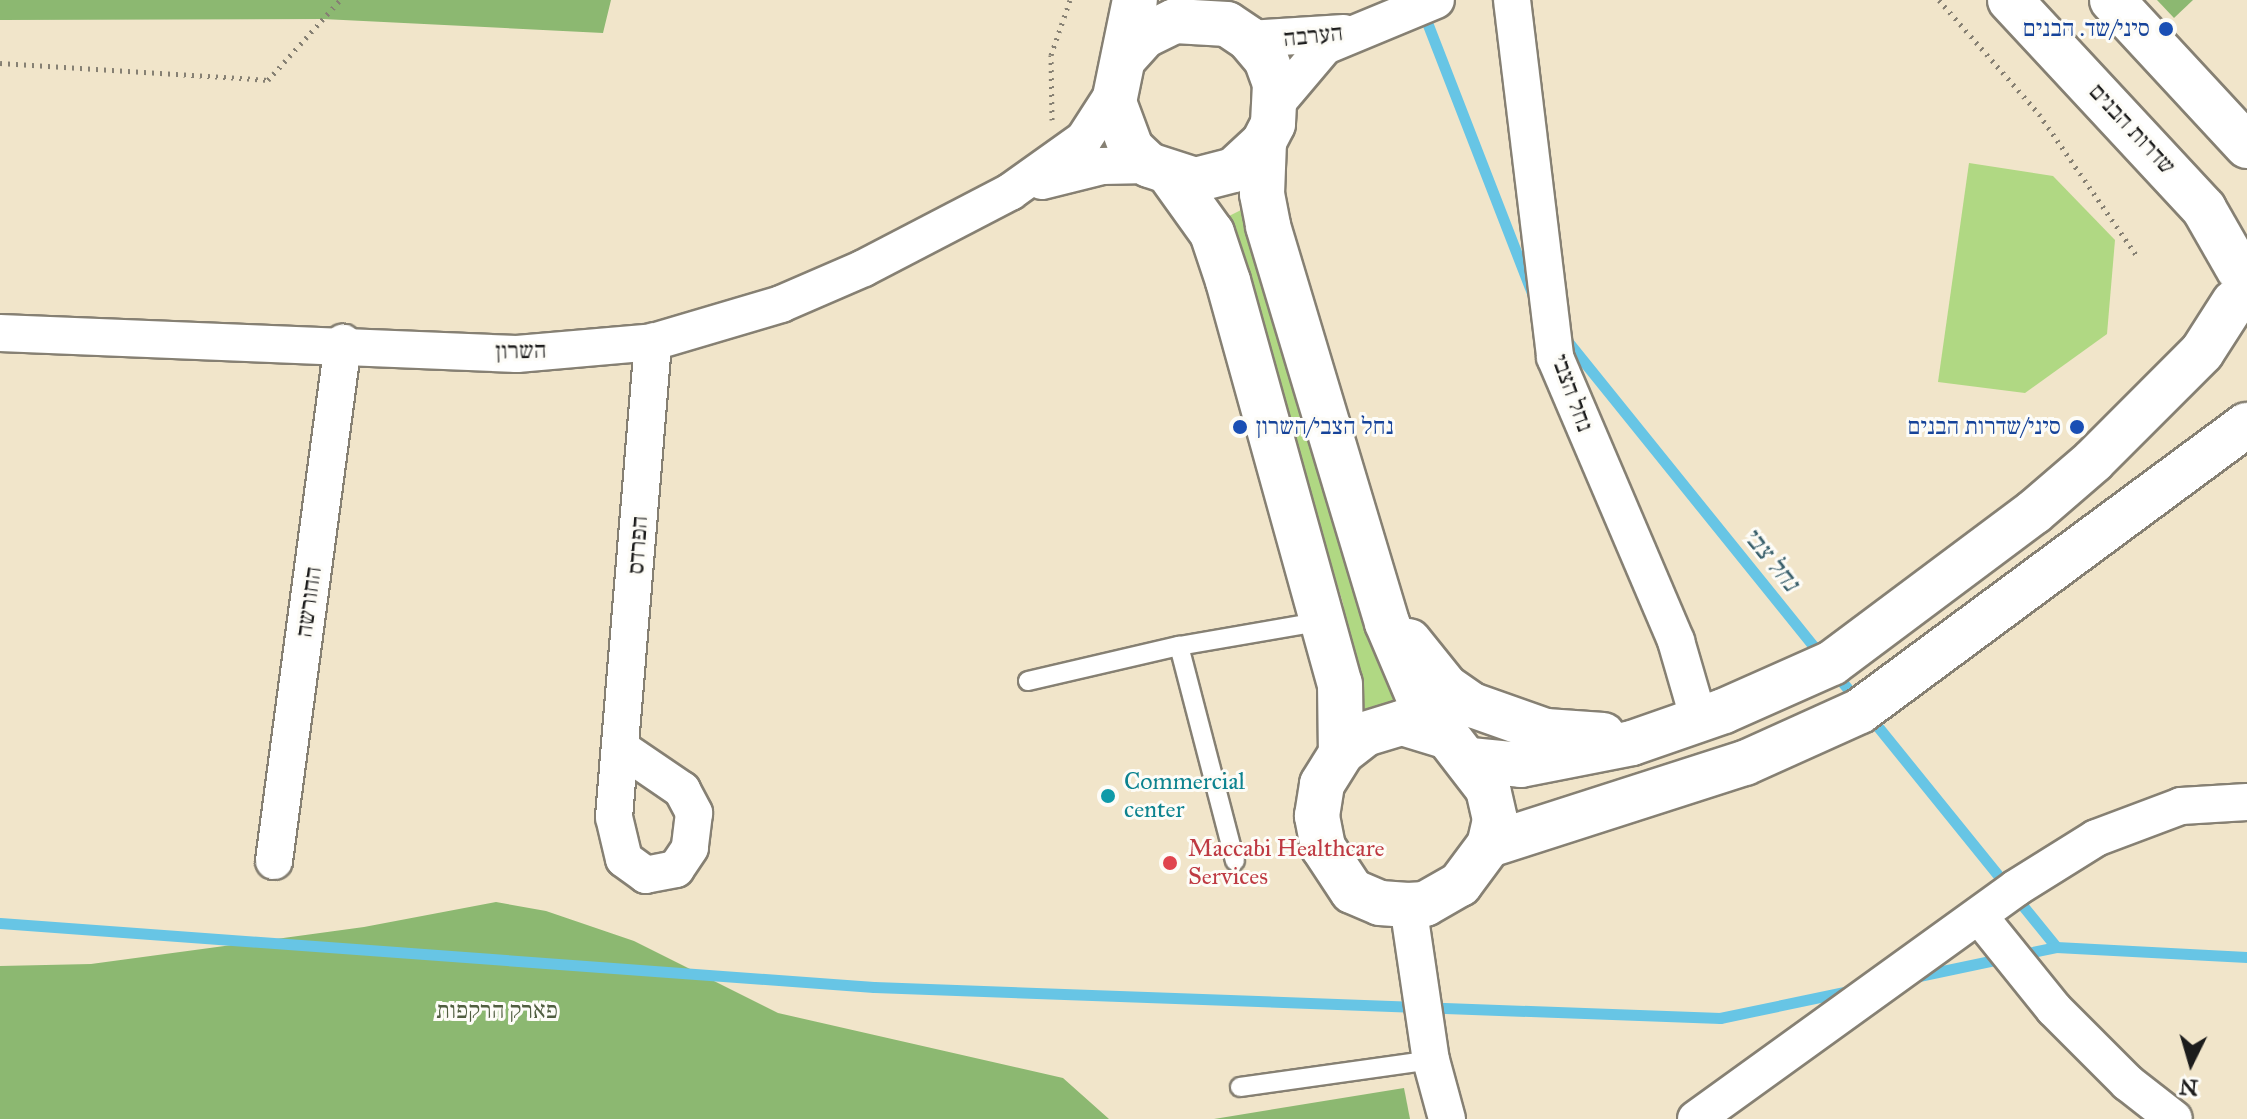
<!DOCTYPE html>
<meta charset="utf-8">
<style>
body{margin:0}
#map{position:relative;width:2247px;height:1119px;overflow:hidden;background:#f1e5ca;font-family:"IM FELL Great Primer","Frank Ruhl Libre",serif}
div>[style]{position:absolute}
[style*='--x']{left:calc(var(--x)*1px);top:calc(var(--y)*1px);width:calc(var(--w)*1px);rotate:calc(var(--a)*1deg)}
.green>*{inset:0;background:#b0d883}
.forest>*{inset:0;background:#8cb871}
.stream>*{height:11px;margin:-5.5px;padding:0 5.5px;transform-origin:5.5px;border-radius:5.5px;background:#67c5e5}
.path>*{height:5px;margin-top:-2.5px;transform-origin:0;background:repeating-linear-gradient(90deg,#868073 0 2px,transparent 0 8px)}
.roads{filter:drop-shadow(2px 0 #868073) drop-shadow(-2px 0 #868073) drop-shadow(0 2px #868073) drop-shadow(0 -2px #868073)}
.lane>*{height:18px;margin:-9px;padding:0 9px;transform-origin:9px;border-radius:9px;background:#fff}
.street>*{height:36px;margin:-18px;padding:0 18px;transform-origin:18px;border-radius:18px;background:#fff}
.secondary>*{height:44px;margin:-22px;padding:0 22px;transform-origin:22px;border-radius:22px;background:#fff}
.dots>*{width:22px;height:22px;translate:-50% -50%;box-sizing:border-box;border:4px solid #fdfcf7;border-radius:50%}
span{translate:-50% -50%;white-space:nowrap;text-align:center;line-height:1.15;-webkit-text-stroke:6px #fdfcf7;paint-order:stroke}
.transit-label{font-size:24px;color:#164399}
.right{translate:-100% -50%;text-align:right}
.left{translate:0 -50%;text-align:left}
.street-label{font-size:24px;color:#1c1c1c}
.culture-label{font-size:24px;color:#0d838f}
.health-label{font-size:24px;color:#be3a42}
.park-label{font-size:24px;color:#505e40}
.water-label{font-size:26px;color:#3a606c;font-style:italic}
.north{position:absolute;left:2151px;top:1023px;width:80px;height:80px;-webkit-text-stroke:6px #fdfcf7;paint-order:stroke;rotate:185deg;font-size:22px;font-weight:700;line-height:32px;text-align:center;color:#1c1c1c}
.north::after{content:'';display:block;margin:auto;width:28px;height:36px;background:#1c1c1c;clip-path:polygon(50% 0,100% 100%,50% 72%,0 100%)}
</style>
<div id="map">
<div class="green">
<i style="clip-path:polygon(1969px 163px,2053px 176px,2115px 240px,2107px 334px,2025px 393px,1938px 382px)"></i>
<i style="clip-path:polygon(1245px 208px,1413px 723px,1362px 737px,1343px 603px,1223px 219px)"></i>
</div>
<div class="forest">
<i style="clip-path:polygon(0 0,611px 0,603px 33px,323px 19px,0 20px)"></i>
<i style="clip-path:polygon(2157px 0,2193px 0,2174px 18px)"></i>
<i style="clip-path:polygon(496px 902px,546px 911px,634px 941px,778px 1013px,1063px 1078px,1109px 1119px,0 1119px,0 966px,91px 964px,364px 927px)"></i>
<i style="clip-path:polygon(1404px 1088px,1410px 1119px,1214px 1119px)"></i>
</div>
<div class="stream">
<i style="--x:1423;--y:12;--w:307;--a:68.8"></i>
<i style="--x:1564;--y:337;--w:411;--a:51.1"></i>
<i style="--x:1835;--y:673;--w:38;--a:51"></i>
<i style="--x:1870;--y:717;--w:296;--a:51"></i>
<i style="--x:2056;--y:947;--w:191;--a:3"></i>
<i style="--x:0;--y:923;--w:876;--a:4.19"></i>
<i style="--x:874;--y:987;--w:847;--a:2.1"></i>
<i style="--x:1720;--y:1018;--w:137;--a:-11.8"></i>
<i style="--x:1914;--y:977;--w:145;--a:-11.9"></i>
</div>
<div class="path">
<i style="--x:1939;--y:0;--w:152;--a:48.7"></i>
<i style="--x:2039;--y:114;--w:173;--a:55.4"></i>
<i style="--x:0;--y:63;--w:269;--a:3.6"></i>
<i style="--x:268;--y:80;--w:108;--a:-48"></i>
<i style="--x:1052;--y:120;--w:65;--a:-90.9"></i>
<i style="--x:1051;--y:55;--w:58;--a:-70.9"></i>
</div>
<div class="roads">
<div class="lane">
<i style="--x:1179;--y:646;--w:222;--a:75.4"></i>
<i style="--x:1028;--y:681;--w:155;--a:-13.1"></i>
<i style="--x:1179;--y:646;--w:146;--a:-9.8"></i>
<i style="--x:1240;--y:1087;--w:193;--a:-8"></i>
</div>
<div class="street">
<i style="--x:1512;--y:0;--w:360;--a:83.1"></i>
<i style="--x:1555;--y:357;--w:309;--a:66.9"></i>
<i style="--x:1676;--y:641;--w:82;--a:73.8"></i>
<i style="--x:1249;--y:39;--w:95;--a:-3.6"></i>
<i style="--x:1276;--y:104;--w:76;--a:-49.8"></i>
<i style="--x:1325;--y:46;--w:120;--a:-22.5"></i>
<i style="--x:1042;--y:181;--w:62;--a:-14"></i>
<i style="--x:1102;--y:166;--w:47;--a:-1.2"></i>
<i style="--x:0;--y:333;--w:517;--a:2.33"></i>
<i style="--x:517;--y:354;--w:137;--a:-5"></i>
<i style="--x:653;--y:342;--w:134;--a:-16.5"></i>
<i style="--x:781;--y:304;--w:90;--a:-23.4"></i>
<i style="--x:864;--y:268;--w:165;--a:-27.5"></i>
<i style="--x:1010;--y:192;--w:91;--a:-35.6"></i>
<i style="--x:1084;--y:139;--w:57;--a:-57.1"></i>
<i style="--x:622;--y:749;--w:73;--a:34.3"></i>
<i style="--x:682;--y:790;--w:26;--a:62"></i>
<i style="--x:694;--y:813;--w:35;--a:97"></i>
<i style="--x:690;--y:848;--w:25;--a:124"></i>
<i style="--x:676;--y:869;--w:31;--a:169"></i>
<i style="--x:646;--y:875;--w:27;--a:-144"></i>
<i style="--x:624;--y:859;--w:43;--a:-103.4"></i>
<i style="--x:614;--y:817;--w:477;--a:-85.3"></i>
<i style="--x:274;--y:861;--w:523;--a:-82.41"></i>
<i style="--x:1408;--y:905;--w:157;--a:81.6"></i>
<i style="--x:1431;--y:1060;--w:61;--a:74.8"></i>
<i style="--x:1979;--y:916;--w:119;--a:51.1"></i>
<i style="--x:2054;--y:1009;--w:105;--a:45"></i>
<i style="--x:2128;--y:1083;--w:58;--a:38"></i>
<i style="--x:1696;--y:1119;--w:395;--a:-35.8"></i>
<i style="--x:2016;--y:888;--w:94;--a:-32"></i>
<i style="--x:2096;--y:838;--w:91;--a:-20.6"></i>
<i style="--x:2181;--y:806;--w:66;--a:-3.5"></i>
</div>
<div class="secondary">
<i style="--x:2010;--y:0;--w:285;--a:47.1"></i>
<i style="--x:2204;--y:209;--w:70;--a:60.2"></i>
<i style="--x:2112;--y:0;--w:199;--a:47.2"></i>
<i style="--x:1127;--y:55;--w:25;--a:-48"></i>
<i style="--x:1144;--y:36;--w:34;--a:-26"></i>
<i style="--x:1175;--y:21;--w:52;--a:3.3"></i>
<i style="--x:1227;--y:24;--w:27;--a:34"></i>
<i style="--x:1249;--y:39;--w:26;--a:50"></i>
<i style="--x:1266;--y:59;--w:27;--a:70"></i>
<i style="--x:1275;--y:84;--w:40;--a:92.9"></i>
<i style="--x:1273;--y:124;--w:20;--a:117"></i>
<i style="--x:1264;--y:142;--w:41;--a:137"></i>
<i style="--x:1234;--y:170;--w:40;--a:165.6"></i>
<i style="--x:1195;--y:180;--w:48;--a:-161.9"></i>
<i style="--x:1149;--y:165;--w:25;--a:-137"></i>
<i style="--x:1131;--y:148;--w:49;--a:-110.3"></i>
<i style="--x:1114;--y:102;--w:104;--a:-78.4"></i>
<i style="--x:1264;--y:142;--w:52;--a:92.2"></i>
<i style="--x:1262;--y:194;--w:33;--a:79"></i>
<i style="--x:1268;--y:226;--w:414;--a:73.3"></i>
<i style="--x:1387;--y:623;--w:95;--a:67"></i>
<i style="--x:1424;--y:710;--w:36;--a:48"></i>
<i style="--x:1171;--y:176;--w:70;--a:54.3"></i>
<i style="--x:1212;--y:233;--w:51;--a:71.6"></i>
<i style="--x:1228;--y:281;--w:418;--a:74.5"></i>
<i style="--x:1340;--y:684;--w:69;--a:89.2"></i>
<i style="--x:1409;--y:641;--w:59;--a:51.2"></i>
<i style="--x:1446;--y:687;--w:32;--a:35"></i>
<i style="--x:1472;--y:705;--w:78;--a:19.4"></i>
<i style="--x:1546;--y:731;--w:57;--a:4"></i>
<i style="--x:1402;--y:723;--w:48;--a:16.9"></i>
<i style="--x:1448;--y:737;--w:66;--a:52.4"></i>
<i style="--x:1488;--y:789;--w:32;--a:77"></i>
<i style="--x:1495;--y:820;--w:26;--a:103"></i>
<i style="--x:1489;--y:845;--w:49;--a:126.6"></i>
<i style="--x:1460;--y:884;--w:40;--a:150.3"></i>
<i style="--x:1425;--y:904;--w:17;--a:177"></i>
<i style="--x:1408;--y:905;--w:28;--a:-176"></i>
<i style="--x:1380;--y:903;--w:30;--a:-157"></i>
<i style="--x:1352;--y:891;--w:53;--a:-123.4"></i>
<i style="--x:1323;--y:847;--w:32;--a:-101"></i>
<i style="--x:1317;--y:816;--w:32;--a:-81"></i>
<i style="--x:1322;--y:784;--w:36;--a:-58"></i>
<i style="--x:1341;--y:753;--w:31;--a:-38"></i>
<i style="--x:1365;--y:734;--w:39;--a:-17"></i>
<i style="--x:1470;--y:760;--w:51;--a:5.6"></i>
<i style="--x:1521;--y:765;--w:113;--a:-11.2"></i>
<i style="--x:1632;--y:743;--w:97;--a:-19.2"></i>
<i style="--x:1724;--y:711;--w:118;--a:-24"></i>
<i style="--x:1832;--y:663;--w:252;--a:-36.8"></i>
<i style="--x:2034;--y:512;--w:78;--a:-40.8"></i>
<i style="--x:2093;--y:461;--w:154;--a:-45"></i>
<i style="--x:2202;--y:352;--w:59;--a:-57.4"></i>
<i style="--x:1489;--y:845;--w:269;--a:-17.8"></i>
<i style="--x:1745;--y:763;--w:126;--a:-24.3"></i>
<i style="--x:1860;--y:711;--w:481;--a:-36.5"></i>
</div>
</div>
<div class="dots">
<i style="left:2166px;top:29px;background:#1a4fb4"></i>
<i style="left:1240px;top:427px;background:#1a4fb4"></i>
<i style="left:2077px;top:427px;background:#1a4fb4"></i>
<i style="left:1108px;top:796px;background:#0f9aa8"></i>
<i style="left:1170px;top:863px;background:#e0444e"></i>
</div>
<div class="transit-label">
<span class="right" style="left:2150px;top:29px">סיני/שד. הבנים</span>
<span class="left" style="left:1256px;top:427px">נחל הצבי/השרון</span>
<span class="right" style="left:2061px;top:427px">סיני/שדרות הבנים</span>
</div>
<div class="street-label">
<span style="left:1313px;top:36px;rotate:-6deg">הערבה</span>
<span style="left:2132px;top:129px;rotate:47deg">שדרות הבנים</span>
<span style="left:521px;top:351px;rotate:-1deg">השרון</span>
<span style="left:1572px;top:393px;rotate:70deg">נחל הצבי</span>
<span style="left:638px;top:545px;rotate:-86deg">הפרדס</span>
<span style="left:309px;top:602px;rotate:-82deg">החורשה</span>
</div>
<div class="culture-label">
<span class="left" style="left:1124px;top:796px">Commercial<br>center</span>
</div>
<div class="health-label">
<span class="left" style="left:1188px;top:863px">Maccabi Healthcare<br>Services</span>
</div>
<div class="park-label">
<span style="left:497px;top:1011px">פארק הרקפות</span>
</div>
<div class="water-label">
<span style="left:1771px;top:559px;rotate:51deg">נחל צבי</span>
</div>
<div class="north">N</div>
</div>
